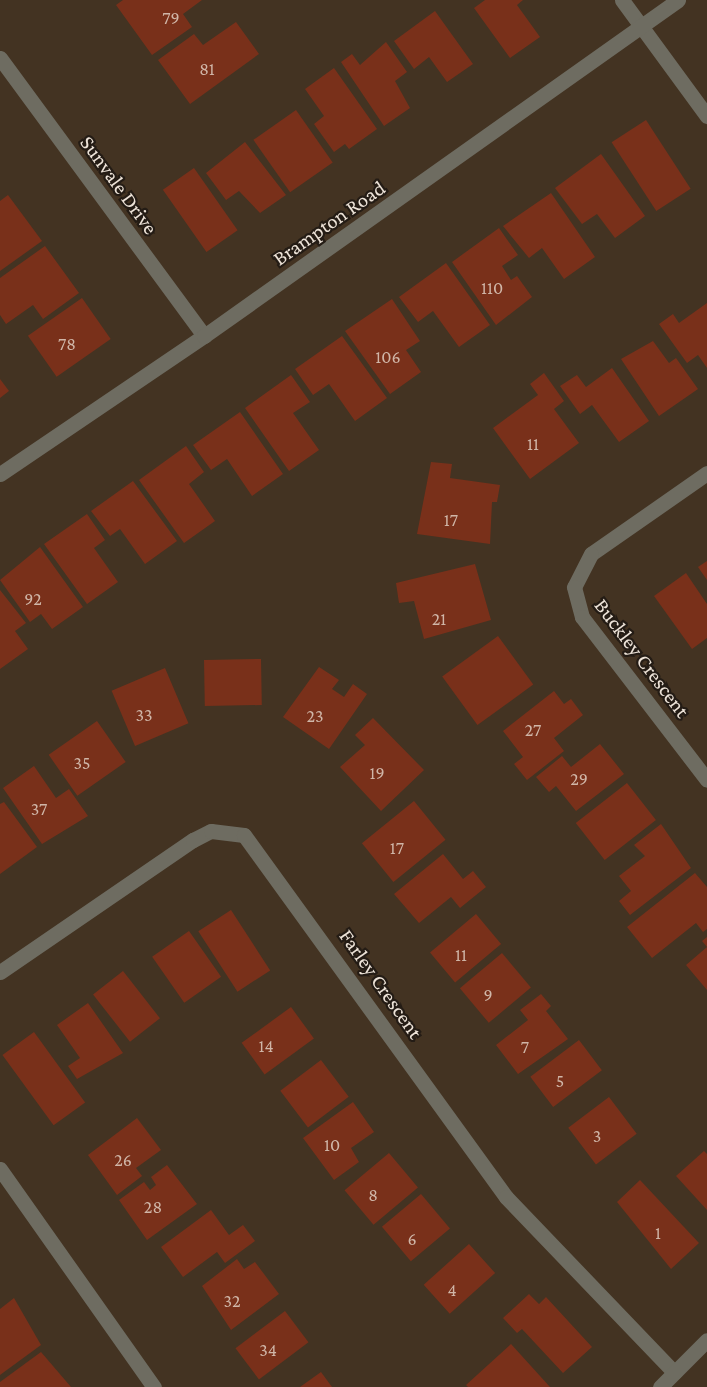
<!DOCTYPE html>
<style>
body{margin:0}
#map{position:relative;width:707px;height:1387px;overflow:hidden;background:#433322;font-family:"Crimson Pro",serif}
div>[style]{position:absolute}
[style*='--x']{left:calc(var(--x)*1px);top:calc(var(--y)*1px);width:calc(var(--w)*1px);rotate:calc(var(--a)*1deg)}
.building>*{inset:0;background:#79301a;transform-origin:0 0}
.minor>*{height:15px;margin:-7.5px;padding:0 7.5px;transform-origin:7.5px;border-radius:7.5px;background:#6e6c61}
span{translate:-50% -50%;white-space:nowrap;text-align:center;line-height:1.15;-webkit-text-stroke:4.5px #241c15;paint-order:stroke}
.number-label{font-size:18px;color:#d0b6a8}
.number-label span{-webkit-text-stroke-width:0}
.street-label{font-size:21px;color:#ede3d8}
</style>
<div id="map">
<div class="building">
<i style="clip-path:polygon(123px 0,202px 0,183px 14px,192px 27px,152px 55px,116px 5px)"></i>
<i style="clip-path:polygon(485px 0,523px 0,517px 5px,540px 37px,510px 58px,474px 8px)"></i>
<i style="clip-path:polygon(435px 11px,473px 64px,447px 82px,429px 57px,414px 69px,394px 41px)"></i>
<i style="clip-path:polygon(236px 22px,259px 54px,190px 104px,158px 60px,194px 34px,203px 45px)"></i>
<i style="clip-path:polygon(386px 42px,407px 72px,395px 81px,410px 108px,384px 126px,341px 62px,352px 54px,360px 65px)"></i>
<i style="clip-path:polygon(334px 68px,377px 129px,349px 149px,345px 144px,334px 152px,314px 124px,324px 116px,305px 89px)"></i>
<i style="left:296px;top:110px;width:64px;height:52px;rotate:55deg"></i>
<i style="left:646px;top:120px;width:82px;height:41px;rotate:57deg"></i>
<i style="clip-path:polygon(245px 142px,286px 195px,260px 213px,239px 191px,226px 200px,206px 173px)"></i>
<i style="clip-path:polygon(601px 154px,645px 216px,615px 238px,597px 214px,582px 224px,555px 188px)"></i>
<i style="left:194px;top:168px;width:76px;height:38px;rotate:55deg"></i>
<i style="clip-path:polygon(551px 193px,595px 257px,564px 279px,542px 248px,529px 258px,503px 226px)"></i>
<i style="clip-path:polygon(8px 195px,42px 241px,0 271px,0 201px)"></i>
<i style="clip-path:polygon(499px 228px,518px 255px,502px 266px,511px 280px,517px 276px,532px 297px,496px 325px,452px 262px)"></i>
<i style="clip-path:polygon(45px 246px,79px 293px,43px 319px,33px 305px,6px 324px,0 315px,0 278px)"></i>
<i style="clip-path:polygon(446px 263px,490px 325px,459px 347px,433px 311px,418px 322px,399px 297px)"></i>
<i style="left:82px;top:298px;width:50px;height:66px;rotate:55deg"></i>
<i style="clip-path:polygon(392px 299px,420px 341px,406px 350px,421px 372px,390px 394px,345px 331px)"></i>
<i style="clip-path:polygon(707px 303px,707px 368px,698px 355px,687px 363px,659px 324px,673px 314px,679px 323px)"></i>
<i style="clip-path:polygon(342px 336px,387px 398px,355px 421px,329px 384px,313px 395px,295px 369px)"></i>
<i style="clip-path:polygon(653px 341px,669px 363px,676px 358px,698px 389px,659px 416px,621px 359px)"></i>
<i style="clip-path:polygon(612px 368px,649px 421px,619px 442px,592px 405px,580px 414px,560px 386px,577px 375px,586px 387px)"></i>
<i style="clip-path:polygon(544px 373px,564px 401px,554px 409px,579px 443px,530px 479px,493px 428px,538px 395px,530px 384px)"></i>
<i style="clip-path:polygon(291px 375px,310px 402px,293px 413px,319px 450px,289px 471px,245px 408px)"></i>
<i style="clip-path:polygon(0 379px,9px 391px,0 398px)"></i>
<i style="clip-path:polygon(240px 412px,283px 474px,252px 496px,227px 459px,211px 470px,193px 445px)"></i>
<i style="clip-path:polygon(186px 446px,204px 472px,189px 484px,215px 521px,184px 543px,139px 480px)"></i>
<i style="clip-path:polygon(431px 462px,452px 464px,450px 478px,500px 485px,497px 502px,492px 502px,490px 544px,417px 534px)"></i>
<i style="clip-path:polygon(133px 481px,177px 541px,145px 564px,120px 529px,110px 536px,91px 511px)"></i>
<i style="clip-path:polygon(87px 514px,105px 540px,94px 548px,118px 582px,87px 604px,44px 544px)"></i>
<i style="clip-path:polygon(40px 547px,83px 607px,52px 629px,41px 614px,30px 622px,0 580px)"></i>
<i style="clip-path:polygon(707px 561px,707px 580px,698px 567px)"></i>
<i style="clip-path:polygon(475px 564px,491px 620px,424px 639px,414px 601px,399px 603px,396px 583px)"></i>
<i style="clip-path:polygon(686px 573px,707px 604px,707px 638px,692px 649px,654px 596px)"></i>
<i style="clip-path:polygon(0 590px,26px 623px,15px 631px,28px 649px,0 669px)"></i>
<i style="left:498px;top:636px;width:60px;height:69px;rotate:54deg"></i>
<i style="left:261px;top:659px;width:46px;height:57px;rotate:89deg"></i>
<i style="clip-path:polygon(319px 667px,339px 680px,332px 689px,344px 697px,353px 684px,367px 694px,329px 749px,283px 717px)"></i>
<i style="left:165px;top:668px;width:60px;height:58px;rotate:67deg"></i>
<i style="clip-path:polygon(554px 691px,564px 704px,571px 699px,583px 715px,554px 738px,564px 751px,527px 780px,514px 764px,523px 757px,503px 731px)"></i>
<i style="clip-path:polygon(373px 718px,424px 770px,381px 811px,340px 767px,365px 745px,355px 735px)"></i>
<i style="left:97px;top:721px;width:50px;height:59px;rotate:55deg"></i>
<i style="clip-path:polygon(600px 744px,624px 774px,576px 811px,556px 786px,549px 792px,536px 777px,562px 756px,571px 767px)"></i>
<i style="clip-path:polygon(34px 766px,56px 798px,69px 789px,88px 816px,42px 844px,3px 788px)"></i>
<i style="left:627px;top:783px;width:47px;height:65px;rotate:52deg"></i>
<i style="left:414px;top:801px;width:50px;height:67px;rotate:51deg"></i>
<i style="clip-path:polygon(4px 802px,37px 847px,0 874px,0 804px)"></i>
<i style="clip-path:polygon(661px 824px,691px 868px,630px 915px,619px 901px,631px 891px,619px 876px,645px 856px,634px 845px)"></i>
<i style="clip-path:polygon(443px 854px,463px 879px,473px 871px,486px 887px,460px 908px,451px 897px,419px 923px,394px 894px)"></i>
<i style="clip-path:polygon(695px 873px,707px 887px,707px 929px,703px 932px,696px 923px,652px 958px,627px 927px)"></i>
<i style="left:231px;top:910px;width:72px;height:39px;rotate:57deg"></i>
<i style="left:476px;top:914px;width:39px;height:60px;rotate:50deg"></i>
<i style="left:189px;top:931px;width:56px;height:45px;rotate:55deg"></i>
<i style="clip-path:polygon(707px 937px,707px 990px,686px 965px,707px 947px,702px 941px)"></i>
<i style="left:502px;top:953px;width:45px;height:55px;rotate:50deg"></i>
<i style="left:123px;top:971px;width:60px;height:38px;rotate:52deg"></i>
<i style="clip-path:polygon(541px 994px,551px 1006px,546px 1011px,568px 1039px,518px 1074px,496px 1045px,528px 1020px,520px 1010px)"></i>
<i style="clip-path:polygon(88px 1003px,123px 1053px,77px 1079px,68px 1066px,80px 1058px,57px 1025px)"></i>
<i style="left:291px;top:1007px;width:39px;height:61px;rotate:54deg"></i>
<i style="left:34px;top:1032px;width:87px;height:39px;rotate:54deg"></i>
<i style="left:579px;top:1040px;width:38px;height:61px;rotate:53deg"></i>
<i style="left:321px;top:1060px;width:46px;height:51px;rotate:53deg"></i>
<i style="left:609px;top:1097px;width:46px;height:51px;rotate:53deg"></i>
<i style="clip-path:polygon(353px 1102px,374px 1132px,351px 1148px,359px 1162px,334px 1180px,303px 1138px)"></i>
<i style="clip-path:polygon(137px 1118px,161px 1150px,136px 1168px,142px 1176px,117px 1195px,88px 1155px)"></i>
<i style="clip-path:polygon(704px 1151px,707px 1154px,707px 1210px,676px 1176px)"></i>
<i style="left:389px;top:1153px;width:45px;height:58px;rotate:50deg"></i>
<i style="clip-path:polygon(167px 1165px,197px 1204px,147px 1240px,119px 1200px,144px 1182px,150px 1190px,156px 1185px,151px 1177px)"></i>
<i style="clip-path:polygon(640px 1180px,699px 1243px,671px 1269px,617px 1202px)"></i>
<i style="left:421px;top:1194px;width:45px;height:51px;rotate:50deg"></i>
<i style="clip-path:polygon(211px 1210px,229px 1235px,243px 1225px,255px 1241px,225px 1263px,217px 1252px,183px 1277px,161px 1247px)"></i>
<i style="left:469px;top:1244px;width:39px;height:61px;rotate:48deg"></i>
<i style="clip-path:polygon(237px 1259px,244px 1269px,255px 1262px,279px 1294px,231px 1330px,202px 1286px)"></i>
<i style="clip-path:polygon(529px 1294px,539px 1304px,546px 1297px,592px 1347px,563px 1373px,522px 1329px,517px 1333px,503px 1318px)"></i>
<i style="clip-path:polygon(14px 1298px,41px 1345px,0 1375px,0 1309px)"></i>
<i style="left:285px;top:1311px;width:39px;height:62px;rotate:53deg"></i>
<i style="clip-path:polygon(511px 1344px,550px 1387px,468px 1387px,466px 1385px)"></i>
<i style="clip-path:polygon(41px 1352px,71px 1387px,0 1387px,0 1382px)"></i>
<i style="clip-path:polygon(321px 1372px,332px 1387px,300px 1387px)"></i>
</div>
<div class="minor">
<i style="--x:622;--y:0;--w:144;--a:53.8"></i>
<i style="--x:0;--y:58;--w:345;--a:53.7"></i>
<i style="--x:707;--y:473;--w:141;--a:145.1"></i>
<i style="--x:591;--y:554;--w:37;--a:117"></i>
<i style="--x:574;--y:587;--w:31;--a:75"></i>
<i style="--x:582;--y:617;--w:205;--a:52.5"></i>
<i style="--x:0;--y:474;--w:246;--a:-34.1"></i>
<i style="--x:204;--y:336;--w:581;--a:-35.33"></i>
<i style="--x:0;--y:972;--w:234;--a:-34.4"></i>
<i style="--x:193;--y:840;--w:20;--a:-27"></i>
<i style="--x:211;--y:831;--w:33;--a:7"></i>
<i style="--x:244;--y:835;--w:447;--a:54.1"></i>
<i style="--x:506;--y:1197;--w:243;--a:46.2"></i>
<i style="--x:0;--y:1169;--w:267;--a:54.8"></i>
<i style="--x:660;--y:1387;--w:66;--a:-45"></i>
</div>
<div class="number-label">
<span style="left:171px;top:18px">79</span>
<span style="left:207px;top:69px">81</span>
<span style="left:492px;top:288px">110</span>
<span style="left:67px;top:344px">78</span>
<span style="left:388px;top:357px">106</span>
<span style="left:533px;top:444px">11</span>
<span style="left:451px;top:520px">17</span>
<span style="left:33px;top:599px">92</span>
<span style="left:439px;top:619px">21</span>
<span style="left:144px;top:715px">33</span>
<span style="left:315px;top:716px">23</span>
<span style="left:533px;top:730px">27</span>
<span style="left:82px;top:763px">35</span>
<span style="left:377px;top:773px">19</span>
<span style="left:579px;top:779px">29</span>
<span style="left:39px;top:809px">37</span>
<span style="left:397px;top:848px">17</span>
<span style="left:461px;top:955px">11</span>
<span style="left:488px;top:995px">9</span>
<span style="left:266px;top:1046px">14</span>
<span style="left:525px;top:1047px">7</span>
<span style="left:560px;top:1081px">5</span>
<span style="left:597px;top:1136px">3</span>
<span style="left:332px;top:1145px">10</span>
<span style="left:123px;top:1160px">26</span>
<span style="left:373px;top:1195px">8</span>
<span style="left:153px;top:1207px">28</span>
<span style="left:658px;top:1233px">1</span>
<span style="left:412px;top:1239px">6</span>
<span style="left:452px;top:1290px">4</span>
<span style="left:232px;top:1301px">32</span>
<span style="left:268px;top:1350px">34</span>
</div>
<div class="street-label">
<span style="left:119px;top:185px;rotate:54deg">Sunvale Drive</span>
<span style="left:329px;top:223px;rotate:-35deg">Brampton Road</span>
<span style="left:642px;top:658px;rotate:53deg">Buckley Crescent</span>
<span style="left:381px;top:984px;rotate:55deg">Farley Crescent</span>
</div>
</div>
